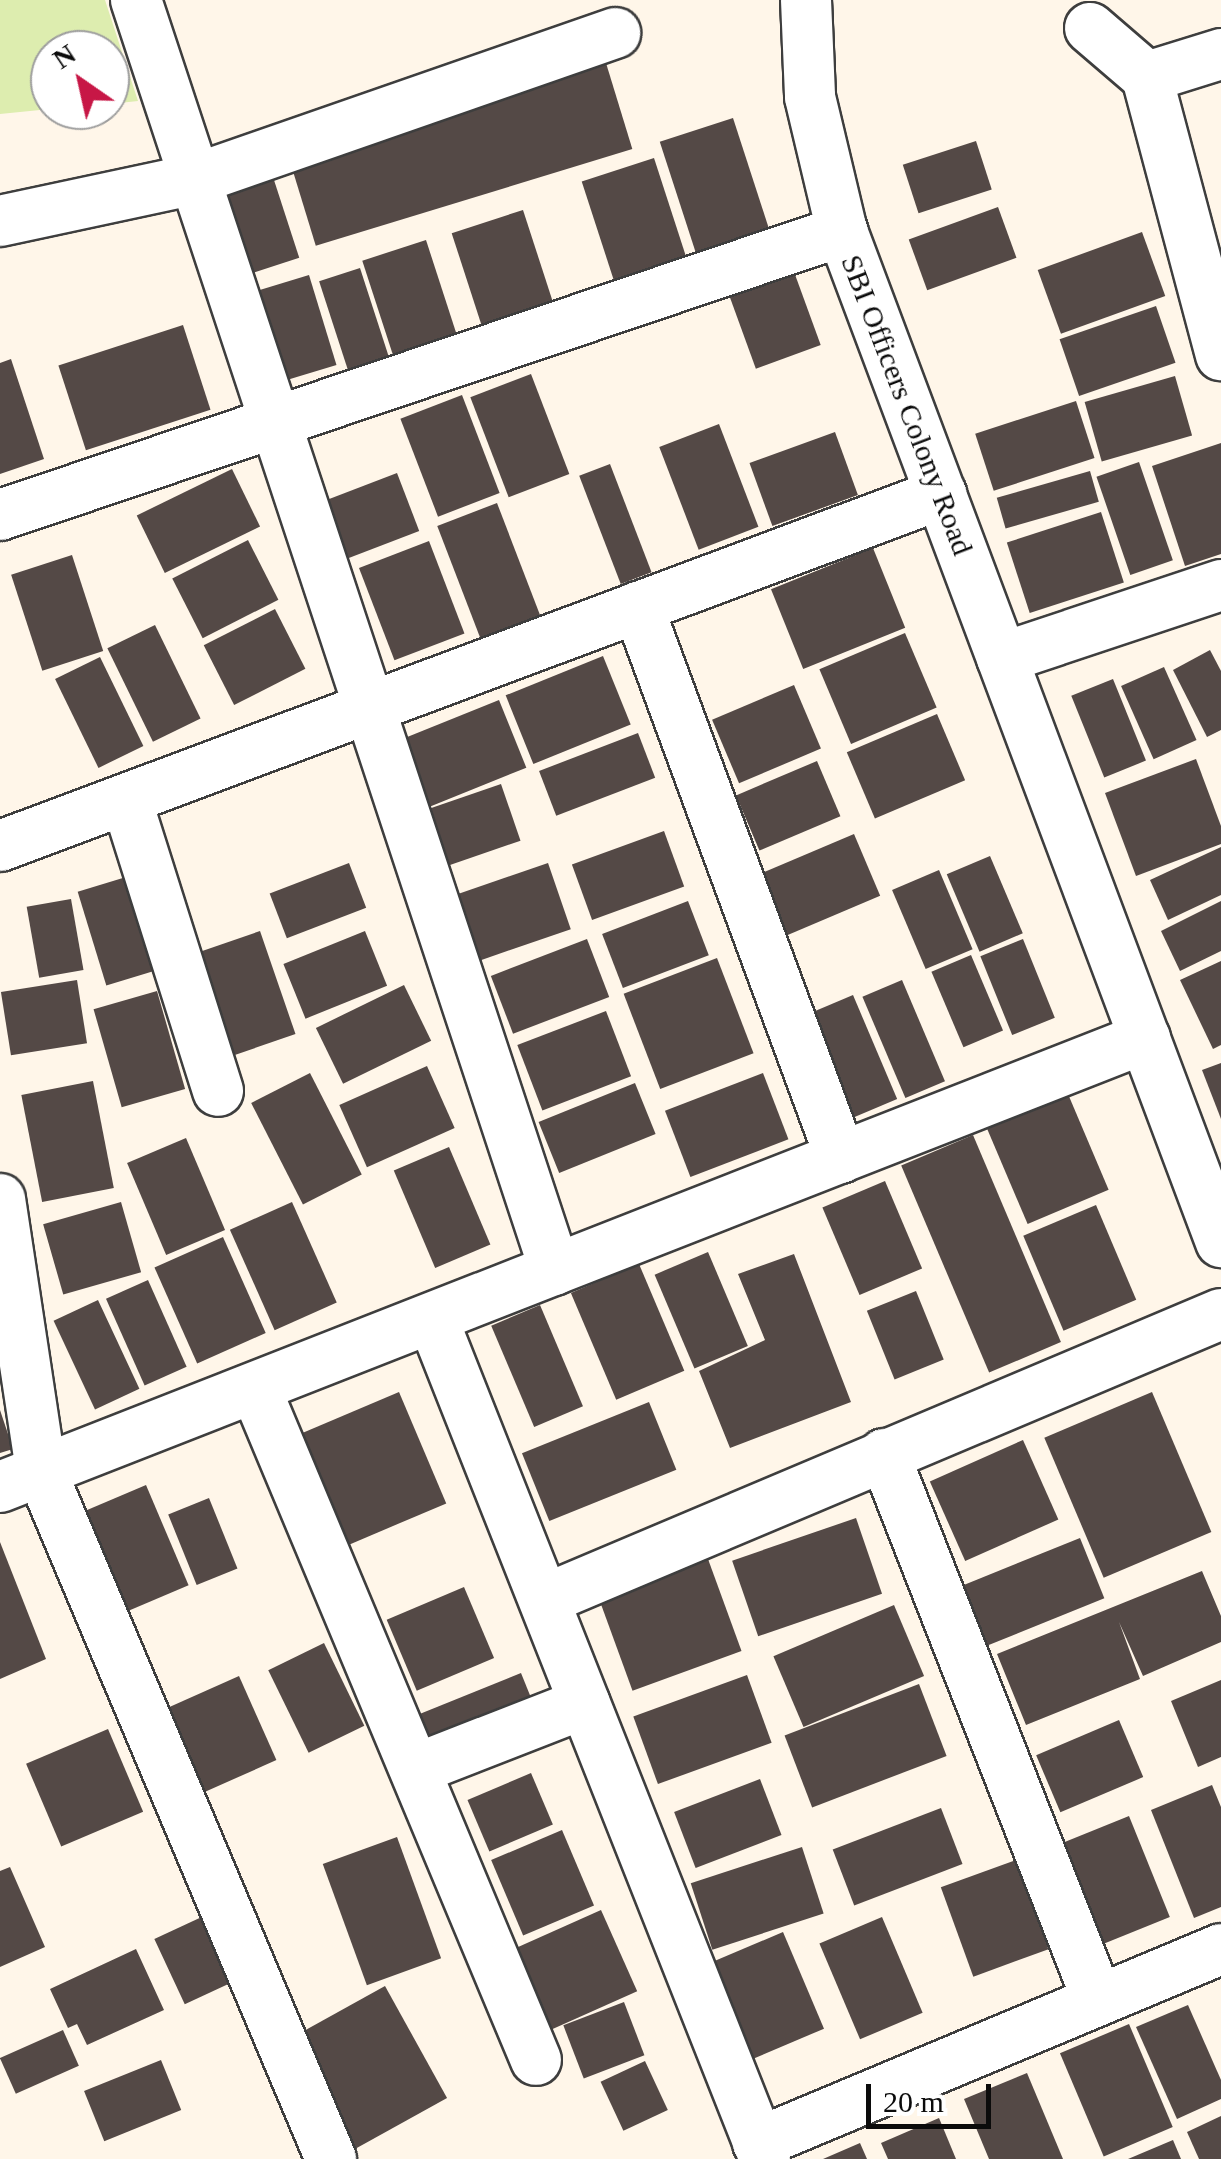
<!DOCTYPE html>
<style>
body{margin:0}
#map{position:relative;width:1221px;height:2159px;overflow:hidden;background:#fff6e9;font-family:Georgia,serif}
div>[style]{position:absolute}
[style*='--x']{left:calc(var(--x)*1px);top:calc(var(--y)*1px);width:calc(var(--w)*1px);rotate:calc(var(--a)*1deg)}
.green>*{inset:0;background:#ddedaf}
.building>*{inset:0;background:#544946;transform-origin:0 0}
.roads{filter:drop-shadow(2px 0 #3e3e3e) drop-shadow(-2px 0 #3e3e3e) drop-shadow(0 2px #3e3e3e) drop-shadow(0 -2px #3e3e3e)}
.minor>*{height:50px;margin:-25px;padding:0 25px;transform-origin:25px;border-radius:25px;background:#fff}
span{translate:-50% -50%;white-space:nowrap;text-align:center;line-height:1.15;-webkit-text-stroke:10px #fff;paint-order:stroke}
.street-label{font-size:30px;color:#0b0b0b}
.north{position:absolute;left:30px;top:30px;width:100px;height:100px;box-sizing:border-box;background:#fff;border:2px solid #9d9d9d;border-radius:50%;rotate:326deg;font-size:28px;font-weight:700;line-height:40px;text-align:center;color:#0b0b0b}
.north::after{content:'';display:block;margin:auto;width:35px;height:45px;background:#c71746;clip-path:polygon(50% 0,100% 100%,50% 72%,0 100%)}
.scale{position:absolute;left:866px;top:2084px;width:125px;height:45px;box-sizing:border-box;border:5px solid #0b0b0b;border-top:0;padding-left:12px;font-size:30px;line-height:35px;white-space:nowrap;color:#0b0b0b;-webkit-text-stroke:8px #fff;paint-order:stroke}
</style>
<div id="map">
<div class="green">
<i style="clip-path:polygon(0 0,105px 0,138px 101px,110px 104px,110px 50px,50px 50px,50px 109px,0 114px)"></i>
</div>
<div class="building">
<i style="left:606px;top:63px;width:90px;height:331px;rotate:73deg"></i>
<i style="left:733px;top:118px;width:120px;height:77px;rotate:72deg"></i>
<i style="left:976px;top:141px;width:51px;height:77px;rotate:72deg"></i>
<i style="left:654px;top:158px;width:103px;height:76px;rotate:72deg"></i>
<i style="left:273px;top:177px;width:85px;height:54px;rotate:72deg"></i>
<i style="left:998px;top:207px;width:54px;height:95px;rotate:70deg"></i>
<i style="left:523px;top:210px;width:98px;height:75px;rotate:72deg"></i>
<i style="left:1142px;top:232px;width:68px;height:111px;rotate:70deg"></i>
<i style="left:426px;top:240px;width:109px;height:67px;rotate:72deg"></i>
<i style="left:360px;top:268px;width:99px;height:43px;rotate:72deg"></i>
<i style="left:793px;top:269px;width:81px;height:69px;rotate:70deg"></i>
<i style="left:309px;top:275px;width:94px;height:64px;rotate:73deg"></i>
<i style="left:1156px;top:306px;width:60px;height:102px;rotate:71deg"></i>
<i style="left:183px;top:325px;width:89px;height:131px;rotate:72deg"></i>
<i style="clip-path:polygon(11px 359px,44px 459px,0 474px,0 363px)"></i>
<i style="left:531px;top:374px;width:107px;height:65px;rotate:69deg"></i>
<i style="left:1175px;top:376px;width:62px;height:94px;rotate:74deg"></i>
<i style="left:462px;top:395px;width:105px;height:66px;rotate:69deg"></i>
<i style="left:1076px;top:401px;width:60px;height:106px;rotate:72deg"></i>
<i style="left:719px;top:424px;width:110px;height:64px;rotate:69deg"></i>
<i style="left:835px;top:432px;width:67px;height:91px;rotate:70deg"></i>
<i style="clip-path:polygon(1221px 443px,1221px 554px,1185px 566px,1152px 466px)"></i>
<i style="left:1139px;top:462px;width:104px;height:45px;rotate:71deg"></i>
<i style="left:610px;top:464px;width:116px;height:33px;rotate:69deg"></i>
<i style="left:232px;top:469px;width:64px;height:106px;rotate:64deg"></i>
<i style="left:1090px;top:471px;width:32px;height:97px;rotate:74deg"></i>
<i style="left:397px;top:473px;width:62px;height:81px;rotate:69deg"></i>
<i style="left:497px;top:503px;width:120px;height:64px;rotate:69deg"></i>
<i style="left:1101px;top:512px;width:74px;height:99px;rotate:72deg"></i>
<i style="left:248px;top:540px;width:67px;height:85px;rotate:63deg"></i>
<i style="left:429px;top:541px;width:99px;height:75px;rotate:69deg"></i>
<i style="left:873px;top:548px;width:86px;height:110px;rotate:68deg"></i>
<i style="left:72px;top:555px;width:101px;height:64px;rotate:72deg"></i>
<i style="left:275px;top:609px;width:67px;height:80px;rotate:63deg"></i>
<i style="left:155px;top:625px;width:104px;height:53px;rotate:64deg"></i>
<i style="left:905px;top:633px;width:81px;height:93px;rotate:67deg"></i>
<i style="clip-path:polygon(1210px 650px,1221px 671px,1221px 730px,1207px 737px,1173px 670px)"></i>
<i style="left:603px;top:656px;width:74px;height:105px;rotate:68deg"></i>
<i style="left:100px;top:657px;width:99px;height:50px;rotate:64deg"></i>
<i style="left:1164px;top:667px;width:80px;height:47px;rotate:66deg"></i>
<i style="left:1113px;top:679px;width:88px;height:45px;rotate:68deg"></i>
<i style="left:794px;top:685px;width:69px;height:89px;rotate:67deg"></i>
<i style="left:499px;top:700px;width:73px;height:109px;rotate:68deg"></i>
<i style="left:937px;top:714px;width:72px;height:98px;rotate:67deg"></i>
<i style="left:638px;top:733px;width:48px;height:106px;rotate:69deg"></i>
<i style="clip-path:polygon(1196px 759px,1221px 826px,1221px 844px,1136px 876px,1105px 793px)"></i>
<i style="left:817px;top:761px;width:60px;height:88px;rotate:67deg"></i>
<i style="left:501px;top:784px;width:60px;height:96px;rotate:71deg"></i>
<i style="left:664px;top:831px;width:59px;height:98px;rotate:70deg"></i>
<i style="left:854px;top:834px;width:67px;height:103px;rotate:67deg"></i>
<i style="clip-path:polygon(1221px 847px,1221px 895px,1168px 920px,1150px 880px)"></i>
<i style="left:990px;top:856px;width:84px;height:47px;rotate:67deg"></i>
<i style="left:349px;top:863px;width:48px;height:85px;rotate:69deg"></i>
<i style="left:548px;top:863px;width:70px;height:96px;rotate:71deg"></i>
<i style="left:939px;top:870px;width:86px;height:51px;rotate:67deg"></i>
<i style="left:136px;top:874px;width:98px;height:61px;rotate:73deg"></i>
<i style="left:71px;top:899px;width:72px;height:45px;rotate:80deg"></i>
<i style="left:688px;top:901px;width:58px;height:92px;rotate:69deg"></i>
<i style="clip-path:polygon(1221px 901px,1221px 951px,1180px 971px,1161px 931px)"></i>
<i style="left:260px;top:931px;width:109px;height:68px;rotate:71deg"></i>
<i style="left:365px;top:931px;width:59px;height:88px;rotate:68deg"></i>
<i style="left:587px;top:939px;width:62px;height:103px;rotate:69deg"></i>
<i style="left:1023px;top:939px;width:85px;height:46px;rotate:68deg"></i>
<i style="left:971px;top:955px;width:82px;height:43px;rotate:67deg"></i>
<i style="left:717px;top:958px;width:102px;height:100px;rotate:69deg"></i>
<i style="clip-path:polygon(1221px 961px,1221px 1045px,1213px 1049px,1180px 980px)"></i>
<i style="left:77px;top:980px;width:64px;height:77px;rotate:81deg"></i>
<i style="left:902px;top:980px;width:110px;height:43px;rotate:67deg"></i>
<i style="left:404px;top:985px;width:62px;height:98px;rotate:64deg"></i>
<i style="left:157px;top:991px;width:102px;height:66px;rotate:74deg"></i>
<i style="left:853px;top:995px;width:113px;height:52px;rotate:67deg"></i>
<i style="left:606px;top:1011px;width:70px;height:95px;rotate:69deg"></i>
<i style="clip-path:polygon(1221px 1063px,1221px 1119px,1202px 1070px)"></i>
<i style="left:427px;top:1066px;width:68px;height:96px;rotate:66deg"></i>
<i style="left:310px;top:1073px;width:114px;height:66px;rotate:63deg"></i>
<i style="left:763px;top:1073px;width:71px;height:105px;rotate:69deg"></i>
<i style="left:93px;top:1081px;width:109px;height:73px;rotate:79deg"></i>
<i style="left:635px;top:1083px;width:55px;height:104px;rotate:68deg"></i>
<i style="left:1068px;top:1094px;width:104px;height:88px;rotate:67deg"></i>
<i style="left:973px;top:1135px;width:225px;height:78px;rotate:67deg"></i>
<i style="left:186px;top:1138px;width:100px;height:64px;rotate:67deg"></i>
<i style="left:449px;top:1147px;width:106px;height:60px;rotate:67deg"></i>
<i style="left:885px;top:1181px;width:95px;height:68px;rotate:67deg"></i>
<i style="left:121px;top:1202px;width:73px;height:81px;rotate:74deg"></i>
<i style="left:292px;top:1202px;width:110px;height:68px;rotate:66deg"></i>
<i style="left:1096px;top:1205px;width:103px;height:79px;rotate:67deg"></i>
<i style="left:223px;top:1237px;width:105px;height:75px;rotate:66deg"></i>
<i style="left:708px;top:1252px;width:102px;height:58px;rotate:67deg"></i>
<i style="clip-path:polygon(794px 1254px,851px 1402px,730px 1448px,699px 1371px,765px 1340px,738px 1274px)"></i>
<i style="left:639px;top:1264px;width:116px;height:74px;rotate:67deg"></i>
<i style="left:148px;top:1280px;width:95px;height:46px;rotate:66deg"></i>
<i style="left:916px;top:1291px;width:74px;height:53px;rotate:68deg"></i>
<i style="left:98px;top:1300px;width:98px;height:49px;rotate:65deg"></i>
<i style="left:540px;top:1305px;width:110px;height:53px;rotate:67deg"></i>
<i style="left:399px;top:1392px;width:121px;height:105px;rotate:67deg"></i>
<i style="left:1152px;top:1392px;width:152px;height:117px;rotate:67deg"></i>
<i style="left:649px;top:1402px;width:73px;height:137px;rotate:68deg"></i>
<i style="clip-path:polygon(0 1410px,13px 1449px,0 1453px)"></i>
<i style="left:1023px;top:1440px;width:87px;height:102px;rotate:66deg"></i>
<i style="left:146px;top:1485px;width:109px;height:78px;rotate:67deg"></i>
<i style="left:209px;top:1498px;width:76px;height:44px;rotate:68deg"></i>
<i style="left:856px;top:1518px;width:80px;height:131px;rotate:71deg"></i>
<i style="left:1080px;top:1538px;width:65px;height:126px;rotate:68deg"></i>
<i style="clip-path:polygon(0 1542px,46px 1659px,0 1679px)"></i>
<i style="left:708px;top:1559px;width:98px;height:116px;rotate:70deg"></i>
<i style="clip-path:polygon(1202px 1571px,1221px 1616px,1221px 1642px,1143px 1676px,1119px 1622px,1140px 1679px,1026px 1725px,997px 1654px)"></i>
<i style="left:464px;top:1587px;width:77px;height:84px;rotate:67deg"></i>
<i style="left:894px;top:1605px;width:77px;height:131px;rotate:67deg"></i>
<i style="left:324px;top:1643px;width:92px;height:62px;rotate:64deg"></i>
<i style="left:521px;top:1673px;width:48px;height:130px;rotate:68deg"></i>
<i style="left:747px;top:1675px;width:72px;height:121px;rotate:70deg"></i>
<i style="left:239px;top:1676px;width:92px;height:97px;rotate:66deg"></i>
<i style="clip-path:polygon(1221px 1680px,1221px 1757px,1198px 1767px,1171px 1701px)"></i>
<i style="left:919px;top:1684px;width:77px;height:144px;rotate:69deg"></i>
<i style="left:1119px;top:1720px;width:62px;height:90px;rotate:67deg"></i>
<i style="left:108px;top:1729px;width:90px;height:89px;rotate:67deg"></i>
<i style="left:531px;top:1773px;width:56px;height:69px;rotate:67deg"></i>
<i style="left:760px;top:1779px;width:60px;height:92px;rotate:69deg"></i>
<i style="clip-path:polygon(1212px 1785px,1221px 1807px,1221px 1907px,1194px 1918px,1151px 1810px)"></i>
<i style="left:941px;top:1808px;width:60px;height:116px;rotate:69deg"></i>
<i style="left:1129px;top:1816px;width:109px;height:72px;rotate:68deg"></i>
<i style="left:562px;top:1830px;width:82px;height:77px;rotate:67deg"></i>
<i style="left:397px;top:1837px;width:129px;height:79px;rotate:70deg"></i>
<i style="left:802px;top:1847px;width:70px;height:117px;rotate:72deg"></i>
<i style="left:1016px;top:1860px;width:95px;height:80px;rotate:70deg"></i>
<i style="clip-path:polygon(10px 1867px,45px 1947px,0 1967px,0 1871px)"></i>
<i style="left:601px;top:1910px;width:89px;height:95px;rotate:66deg"></i>
<i style="left:206px;top:1915px;width:72px;height:57px;rotate:65deg"></i>
<i style="left:882px;top:1917px;width:104px;height:68px;rotate:67deg"></i>
<i style="left:783px;top:1932px;width:105px;height:84px;rotate:67deg"></i>
<i style="clip-path:polygon(136px 1949px,164px 2010px,87px 2045px,77px 2024px,68px 2028px,50px 1989px)"></i>
<i style="left:385px;top:1986px;width:128px;height:113px;rotate:61deg"></i>
<i style="left:624px;top:2002px;width:57px;height:65px;rotate:69deg"></i>
<i style="clip-path:polygon(1188px 2005px,1221px 2080px,1221px 2099px,1177px 2119px,1136px 2027px)"></i>
<i style="left:1129px;top:2024px;width:112px;height:75px;rotate:67deg"></i>
<i style="left:63px;top:2030px;width:39px;height:69px;rotate:66deg"></i>
<i style="left:161px;top:2060px;width:54px;height:83px;rotate:68deg"></i>
<i style="left:645px;top:2061px;width:54px;height:49px;rotate:65deg"></i>
<i style="clip-path:polygon(1027px 2073px,1063px 2159px,989px 2159px,964px 2099px)"></i>
<i style="clip-path:polygon(1221px 2116px,1221px 2159px,1199px 2159px,1187px 2132px)"></i>
<i style="clip-path:polygon(939px 2118px,956px 2159px,888px 2159px,881px 2143px)"></i>
<i style="clip-path:polygon(1173px 2140px,1181px 2159px,1128px 2159px)"></i>
<i style="clip-path:polygon(860px 2143px,867px 2159px,823px 2159px)"></i>
</div>
<div class="roads">
<div class="minor">
<i style="--x:136;--y:0;--w:1337;--a:71.74"></i>
<i style="--x:806;--y:0;--w:97;--a:87.6"></i>
<i style="--x:810;--y:97;--w:138;--a:76.6"></i>
<i style="--x:842;--y:231;--w:1080;--a:69.45"></i>
<i style="--x:1090;--y:28;--w:75;--a:40.7"></i>
<i style="--x:1221;--y:54;--w:77;--a:162.7"></i>
<i style="--x:1147;--y:77;--w:288;--a:75.1"></i>
<i style="--x:0;--y:221;--w:200;--a:-12.1"></i>
<i style="--x:196;--y:179;--w:444;--a:-19.2"></i>
<i style="--x:0;--y:515;--w:889;--a:-18.64"></i>
<i style="--x:638;--y:607;--w:587;--a:69.78"></i>
<i style="--x:1002;--y:658;--w:231;--a:-18.4"></i>
<i style="--x:126;--y:799;--w:306;--a:72.5"></i>
<i style="--x:0;--y:846;--w:1005;--a:-20.51"></i>
<i style="--x:0;--y:1199;--w:275;--a:81.4"></i>
<i style="--x:41;--y:1471;--w:747;--a:67.14"></i>
<i style="--x:433;--y:1320;--w:902;--a:68.41"></i>
<i style="--x:256;--y:1390;--w:726;--a:67.32"></i>
<i style="--x:884;--y:1454;--w:584;--a:68.62"></i>
<i style="--x:0;--y:1487;--w:1230;--a:-21.41"></i>
<i style="--x:546;--y:1599;--w:733;--a:-22.89"></i>
<i style="--x:416;--y:1769;--w:181;--a:-21.3"></i>
<i style="--x:758;--y:2143;--w:502;--a:-22.73"></i>
</div>
</div>
<div class="street-label">
<span style="left:907px;top:405px;rotate:69deg">SBI Officers Colony Road</span>
</div>
<div class="north">N</div>
<div class="scale">20 m</div>
</div>
